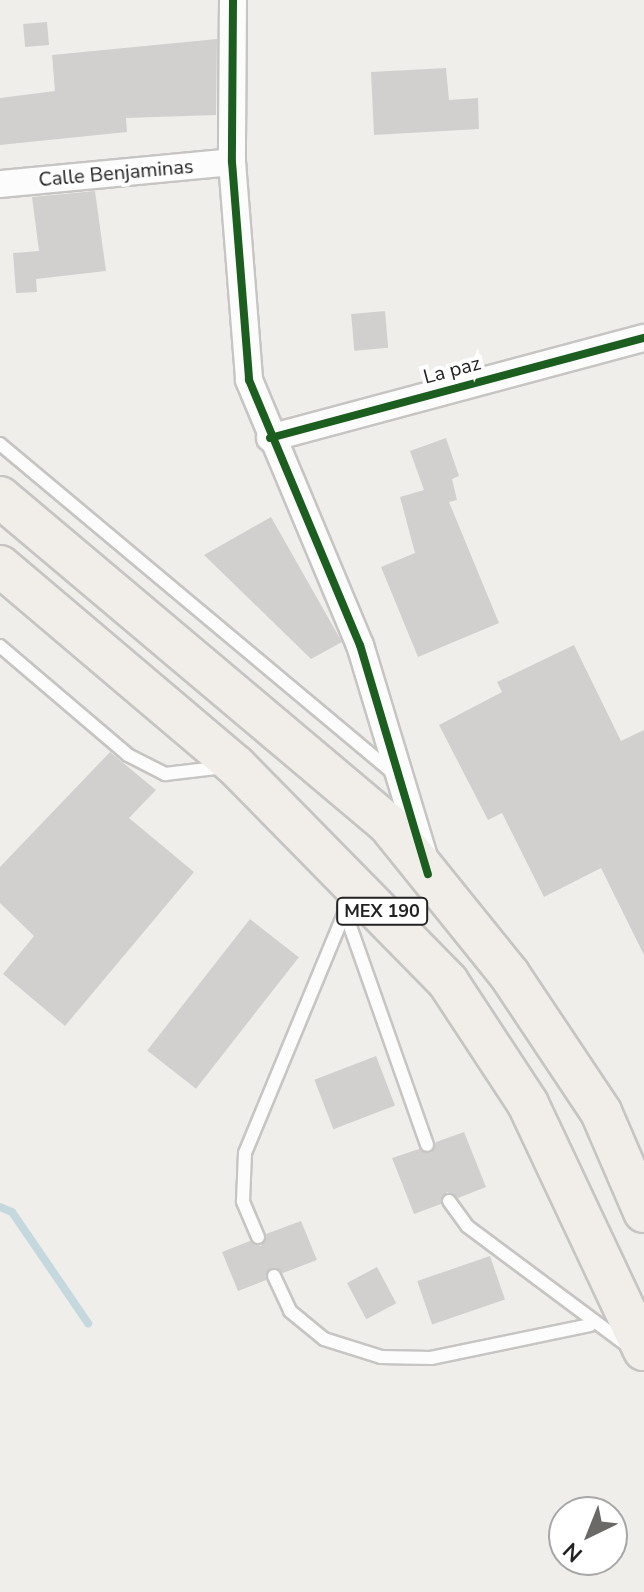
<!DOCTYPE html>
<style>
body{margin:0}
#map{position:relative;width:644px;height:1592px;overflow:hidden;background:#f0eeeb;font-family:"Nunito Sans",sans-serif}
div>[style]{position:absolute}
[style*='--x']{left:calc(var(--x)*1px);top:calc(var(--y)*1px);width:calc(var(--w)*1px);rotate:calc(var(--a)*1deg)}
.stream>*{height:8px;margin:-4px;padding:0 4px;transform-origin:4px;border-radius:4px;background:#c4d8de}
.building>*{inset:0;background:#d2d0ce;transform-origin:0 0}
.roads{filter:drop-shadow(2px 0 #c6c5c3) drop-shadow(-2px 0 #c6c5c3) drop-shadow(0 2px #c6c5c3) drop-shadow(0 -2px #c6c5c3)}
.service>*{height:12px;margin:-6px;padding:0 6px;transform-origin:6px;border-radius:6px;background:#fdfcfc}
.minor>*{height:26px;margin:-13px;padding:0 13px;transform-origin:13px;border-radius:13px;background:#fdfcfc}
.primary>*{height:40px;margin:-20px;padding:0 20px;transform-origin:20px;border-radius:20px;background:#f1ede8}
.cycleway>*{height:8px;margin:-4px;padding:0 4px;transform-origin:4px;border-radius:4px;background:#1b5e20}
span{translate:-50% -50%;white-space:nowrap;text-align:center;line-height:1.15;-webkit-text-stroke:8px #fff;paint-order:stroke}
.shield-label span{padding:2px 6px;background:#fff;border:2px solid;border-radius:6px;-webkit-text-stroke-width:0}
.shield-label{font-size:18px;color:#222;font-weight:700}
.street-label{font-size:20px;color:#222}
.north{position:absolute;left:548px;top:1496px;width:80px;height:80px;box-sizing:border-box;background:#fff;border:2px solid #a7a7a7;border-radius:50%;rotate:223deg;font-size:22px;font-weight:700;line-height:32px;text-align:center;color:#222}
.north::after{content:'';display:block;margin:auto;width:28px;height:36px;background:#6a6968;clip-path:polygon(50% 0,100% 100%,50% 72%,0 100%)}
</style>
<div id="map">
<div class="stream">
<i style="--x:0;--y:1207;--w:13;--a:23"></i>
<i style="--x:12;--y:1212;--w:135;--a:55.6"></i>
</div>
<div class="building">
<i style="left:47px;top:22px;width:23px;height:24px;rotate:85deg"></i>
<i style="clip-path:polygon(217px 39px,216px 115px,126px 118px,127px 132px,0 145px,0 98px,55px 91px,52px 55px)"></i>
<i style="clip-path:polygon(446px 68px,449px 100px,478px 98px,479px 129px,374px 135px,371px 72px)"></i>
<i style="clip-path:polygon(95px 191px,106px 271px,36px 279px,37px 292px,16px 293px,13px 253px,39px 251px,32px 197px)"></i>
<i style="left:385px;top:311px;width:37px;height:34px;rotate:85deg"></i>
<i style="clip-path:polygon(446px 438px,459px 476px,452px 479px,457px 500px,449px 502px,499px 623px,418px 657px,381px 567px,415px 553px,400px 497px,424px 490px,410px 451px)"></i>
<i style="clip-path:polygon(271px 517px,342px 642px,311px 659px,204px 555px)"></i>
<i style="clip-path:polygon(574px 645px,621px 741px,644px 730px,644px 955px,601px 868px,544px 897px,502px 813px,488px 820px,439px 725px,502px 692px,497px 682px)"></i>
<i style="clip-path:polygon(110px 752px,156px 790px,129px 818px,194px 872px,65px 1026px,3px 974px,34px 936px,0 903px,0 867px)"></i>
<i style="left:250px;top:919px;width:62px;height:167px;rotate:38deg"></i>
<i style="left:376px;top:1056px;width:53px;height:66px;rotate:69deg"></i>
<i style="clip-path:polygon(464px 1132px,486px 1187px,458px 1198px,447px 1192px,441px 1204px,414px 1214px,392px 1158px,419px 1149px,431px 1153px,436px 1142px)"></i>
<i style="clip-path:polygon(301px 1221px,317px 1260px,283px 1273px,271px 1268px,266px 1280px,238px 1291px,222px 1252px,250px 1241px,261px 1246px,266px 1234px)"></i>
<i style="left:490px;top:1256px;width:46px;height:77px;rotate:71deg"></i>
<i style="left:377px;top:1267px;width:41px;height:34px;rotate:62deg"></i>
</div>
<div class="roads">
<div class="service">
<i style="--x:0;--y:444;--w:511;--a:39.92"></i>
<i style="--x:0;--y:646;--w:168;--a:40.4"></i>
<i style="--x:128;--y:755;--w:42;--a:27.2"></i>
<i style="--x:165;--y:774;--w:60;--a:-6.7"></i>
<i style="--x:344;--y:909;--w:250;--a:70.6"></i>
<i style="--x:449;--y:1201;--w:31;--a:54"></i>
<i style="--x:467;--y:1226;--w:206;--a:36.7"></i>
<i style="--x:258;--y:1237;--w:39;--a:-113"></i>
<i style="--x:243;--y:1201;--w:48;--a:-87.6"></i>
<i style="--x:245;--y:1153;--w:261;--a:-67.5"></i>
<i style="--x:274;--y:1276;--w:38;--a:65"></i>
<i style="--x:290;--y:1311;--w:44;--a:39.5"></i>
<i style="--x:324;--y:1339;--w:60;--a:17.5"></i>
<i style="--x:381;--y:1357;--w:50;--a:1.1"></i>
<i style="--x:431;--y:1358;--w:162;--a:-11.7"></i>
</div>
<div class="minor">
<i style="--x:233;--y:0;--w:162;--a:90.4"></i>
<i style="--x:232;--y:162;--w:219;--a:85.5"></i>
<i style="--x:249;--y:380;--w:287;--a:67.3"></i>
<i style="--x:360;--y:645;--w:228;--a:73.2"></i>
<i style="--x:0;--y:184;--w:233;--a:-5.4"></i>
<i style="--x:270;--y:438;--w:387;--a:-15"></i>
</div>
<div class="primary">
<i style="--x:0;--y:497;--w:507;--a:40.12"></i>
<i style="--x:388;--y:824;--w:193;--a:51.1"></i>
<i style="--x:509;--y:974;--w:166;--a:56.3"></i>
<i style="--x:601;--y:1112;--w:109;--a:66.7"></i>
<i style="--x:0;--y:566;--w:309;--a:40.3"></i>
<i style="--x:236;--y:766;--w:303;--a:45.5"></i>
<i style="--x:448;--y:982;--w:146;--a:56.7"></i>
<i style="--x:528;--y:1104;--w:272;--a:64.8"></i>
</div>
</div>
<div class="cycleway">
<i style="--x:233;--y:0;--w:162;--a:90.4"></i>
<i style="--x:232;--y:162;--w:219;--a:85.5"></i>
<i style="--x:249;--y:380;--w:287;--a:67.3"></i>
<i style="--x:360;--y:645;--w:239;--a:73.5"></i>
<i style="--x:270;--y:438;--w:387;--a:-15"></i>
</div>
<div class="shield-label">
<span style="left:382px;top:911px">MEX 190</span>
</div>
<div class="street-label">
<span style="left:116px;top:173px;rotate:-5deg">Calle Benjaminas</span>
<span style="left:452px;top:370px;rotate:-15deg">La paz</span>
</div>
<div class="north">N</div>
</div>
